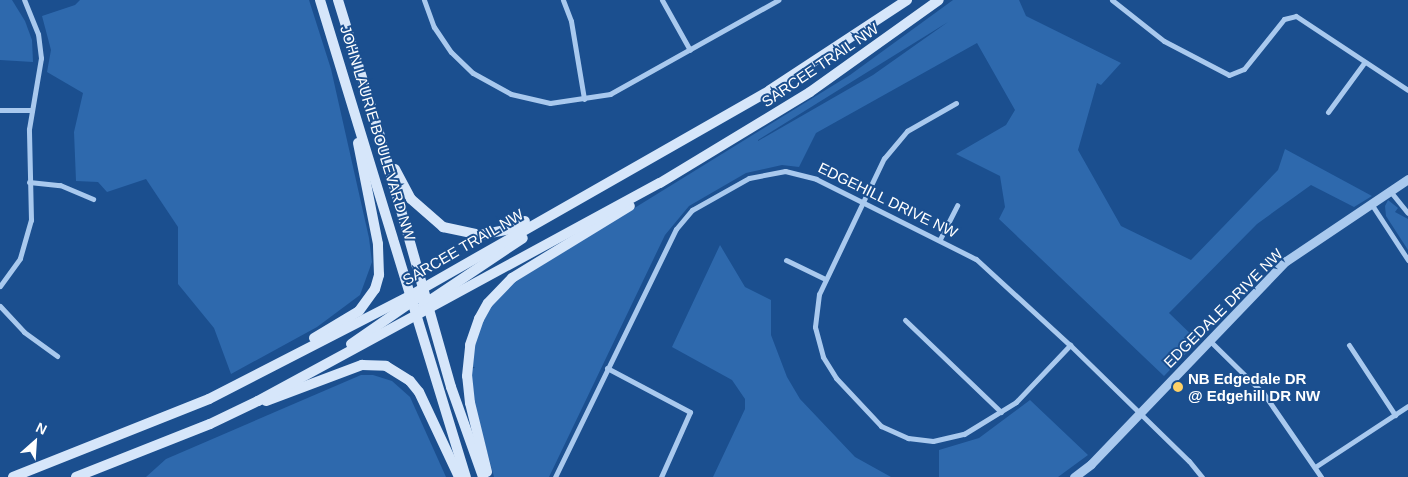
<!DOCTYPE html>
<style>
body{margin:0}
#map{position:relative;width:1408px;height:477px;overflow:hidden;background:#1b4f8f;font-family:Arial,sans-serif}
div>[style]{position:absolute}
[style*='--x']{left:calc(var(--x)*1px);top:calc(var(--y)*1px);width:calc(var(--w)*1px);rotate:calc(var(--a)*1deg)}
.green>*{inset:0;background:#2e69ad}
.minor>*{height:5px;margin:-2.5px;padding:0 2.5px;transform-origin:2.5px;border-radius:2.5px;background:#a9c9ee}
.tertiary>*{height:9px;margin:-4.5px;padding:0 4.5px;transform-origin:4.5px;border-radius:4.5px;background:#a9c9ee}
.secondary>*{height:10px;margin:-5px;padding:0 5px;transform-origin:5px;border-radius:5px;background:#d6e6fa}
.dots>*{width:14px;height:14px;translate:-50% -50%;box-sizing:border-box;border:2px solid #1b4f8f;border-radius:50%}
span{translate:-50% -50%;white-space:nowrap;text-align:center;line-height:1.15;-webkit-text-stroke:4px #1b4f8f;paint-order:stroke}
.street-label{font-size:15px;color:#fff}
.poi-label{font-size:15px;color:#fff;font-weight:700}
.left{translate:0 -50%;text-align:left}
.north{position:absolute;left:10px;top:417px;width:50px;height:50px;-webkit-text-stroke:4px #1b4f8f;paint-order:stroke;rotate:26deg;font-size:14px;font-weight:700;line-height:20px;text-align:center;color:#fff}
.north::after{content:'';display:block;margin:auto;width:18px;height:22px;background:#fff;clip-path:polygon(50% 0,100% 100%,50% 72%,0 100%)}
</style>
<div id="map">
<div class="green">
<i style="clip-path:polygon(0 0,12px 0,25px 21px,32px 40px,33px 62px,0 60px)"></i>
<i style="clip-path:polygon(80px 0,309px 0,331px 69px,369px 238px,372px 262px,360px 295px,317px 327px,231px 374px,214px 328px,178px 284px,178px 227px,146px 179px,107px 192px,98px 182px,76px 181px,74px 132px,83px 93px,47px 72px,51px 50px,42px 16px,75px 5px)"></i>
<i style="clip-path:polygon(evenodd,953px 0,1019px 0,1026px 16px,1121px 63px,1101px 85px,1097px 83px,1078px 150px,1121px 226px,1191px 260px,1278px 170px,1285px 149px,1372px 196px,1354px 207px,1311px 185px,1257px 224px,1169px 313px,1198px 341px,1164px 376px,999px 219px,1005px 207px,1000px 176px,956px 154px,1006px 125px,1015px 110px,977px 43px,816px 133px,799px 167px,782px 165px,746px 173px,689px 206px,665px 235px,549px 477px,494px 477px,475px 408px,471px 370px,475px 367px,471px 367px,476px 335px,492px 305px,513px 283px,850px 75px,953px 0,948px 22px,873px 75px,758px 141px,758px 140px,948px 22px)"></i>
<i style="clip-path:polygon(1388px 200px,1398px 208px,1395px 212px,1408px 219px,1408px 250px,1386px 216px,1385px 206px)"></i>
<i style="clip-path:polygon(720px 245px,745px 287px,771px 300px,771px 335px,787px 377px,800px 399px,855px 457px,891px 477px,713px 477px,745px 409px,745px 399px,732px 380px,672px 347px)"></i>
<i style="clip-path:polygon(361px 375px,373px 375px,392px 381px,410px 397px,446px 477px,146px 477px,166px 459px)"></i>
<i style="clip-path:polygon(1030px 400px,1088px 455px,1058px 477px,939px 477px,939px 450px,979px 438px)"></i>
</div>
<div class="minor">
<i style="--x:424;--y:0;--w:29;--a:70"></i>
<i style="--x:434;--y:27;--w:30;--a:56"></i>
<i style="--x:451;--y:52;--w:30;--a:44"></i>
<i style="--x:473;--y:73;--w:43;--a:28.9"></i>
<i style="--x:511;--y:94;--w:40;--a:13"></i>
<i style="--x:550;--y:103;--w:61;--a:-8.5"></i>
<i style="--x:610;--y:94;--w:193;--a:-29.2"></i>
<i style="--x:563;--y:0;--w:22;--a:69"></i>
<i style="--x:571;--y:21;--w:79;--a:80.5"></i>
<i style="--x:662;--y:0;--w:57;--a:60.8"></i>
<i style="--x:1112;--y:0;--w:66;--a:38.3"></i>
<i style="--x:1164;--y:41;--w:73;--a:27.6"></i>
<i style="--x:1229;--y:75;--w:16;--a:-22"></i>
<i style="--x:1244;--y:69;--w:64;--a:-51.3"></i>
<i style="--x:1284;--y:19;--w:12;--a:-14"></i>
<i style="--x:1296;--y:16;--w:134;--a:33.5"></i>
<i style="--x:956;--y:103;--w:56;--a:150.3"></i>
<i style="--x:907;--y:131;--w:35;--a:130"></i>
<i style="--x:884;--y:158;--w:151;--a:115.5"></i>
<i style="--x:819;--y:294;--w:33;--a:97"></i>
<i style="--x:815;--y:327;--w:31;--a:75"></i>
<i style="--x:823;--y:357;--w:25;--a:58"></i>
<i style="--x:836;--y:378;--w:66;--a:46.8"></i>
<i style="--x:881;--y:426;--w:30;--a:24"></i>
<i style="--x:908;--y:438;--w:25;--a:7"></i>
<i style="--x:933;--y:441;--w:32;--a:-13"></i>
<i style="--x:964;--y:434;--w:61;--a:-31.6"></i>
<i style="--x:1016;--y:402;--w:79;--a:-46.5"></i>
<i style="--x:0;--y:110;--w:32;--a:0"></i>
<i style="--x:1328;--y:112;--w:61;--a:-53.7"></i>
<i style="--x:29;--y:182;--w:31;--a:6"></i>
<i style="--x:60;--y:185;--w:36;--a:23"></i>
<i style="--x:1390;--y:191;--w:28;--a:51"></i>
<i style="--x:1372;--y:205;--w:66;--a:56.8"></i>
<i style="--x:940;--y:239;--w:38;--a:-63"></i>
<i style="--x:786;--y:260;--w:43;--a:26"></i>
<i style="--x:0;--y:286;--w:34;--a:-54"></i>
<i style="--x:20;--y:258;--w:40;--a:-74"></i>
<i style="--x:31;--y:220;--w:91;--a:-91.3"></i>
<i style="--x:29;--y:129;--w:72;--a:-80.4"></i>
<i style="--x:41;--y:58;--w:24;--a:-97"></i>
<i style="--x:38;--y:34;--w:37;--a:-112"></i>
<i style="--x:0;--y:306;--w:35;--a:47"></i>
<i style="--x:24;--y:332;--w:41;--a:36"></i>
<i style="--x:905;--y:320;--w:133;--a:43.8"></i>
<i style="--x:1209;--y:340;--w:77;--a:44.5"></i>
<i style="--x:1264;--y:394;--w:101;--a:55.5"></i>
<i style="--x:1349;--y:345;--w:84;--a:56.7"></i>
<i style="--x:607;--y:368;--w:94;--a:27.9"></i>
<i style="--x:690;--y:412;--w:71;--a:114"></i>
<i style="--x:1315;--y:467;--w:111;--a:-33.3"></i>
<i style="--x:555;--y:477;--w:276;--a:-64"></i>
<i style="--x:676;--y:229;--w:25;--a:-50"></i>
<i style="--x:692;--y:210;--w:65;--a:-29.3"></i>
<i style="--x:749;--y:178;--w:37;--a:-11"></i>
<i style="--x:785;--y:171;--w:32;--a:14"></i>
<i style="--x:816;--y:179;--w:179;--a:26.6"></i>
<i style="--x:976;--y:259;--w:127;--a:42.5"></i>
<i style="--x:1070;--y:345;--w:166;--a:44.3"></i>
<i style="--x:1189;--y:461;--w:21;--a:51"></i>
</div>
<div class="tertiary">
<i style="--x:1074;--y:477;--w:21;--a:-37"></i>
<i style="--x:1091;--y:464;--w:281;--a:-46.2"></i>
<i style="--x:1286;--y:261;--w:147;--a:-33.9"></i>
</div>
<div class="secondary">
<i style="--x:320;--y:0;--w:499;--a:73"></i>
<i style="--x:338;--y:0;--w:135;--a:72.8"></i>
<i style="--x:378;--y:129;--w:268;--a:74.2"></i>
<i style="--x:451;--y:387;--w:96;--a:70.4"></i>
<i style="--x:395;--y:169;--w:34;--a:62"></i>
<i style="--x:411;--y:199;--w:43;--a:41.2"></i>
<i style="--x:443;--y:227;--w:38;--a:12"></i>
<i style="--x:480;--y:235;--w:32;--a:-11"></i>
<i style="--x:511;--y:229;--w:16;--a:-30"></i>
<i style="--x:423;--y:305;--w:120;--a:-33.8"></i>
<i style="--x:314;--y:338;--w:52;--a:-31"></i>
<i style="--x:359;--y:311;--w:27;--a:-54"></i>
<i style="--x:375;--y:289;--w:15;--a:-74"></i>
<i style="--x:379;--y:275;--w:31;--a:-92"></i>
<i style="--x:378;--y:244;--w:103;--a:-101.2"></i>
<i style="--x:351;--y:344;--w:83;--a:-34.7"></i>
<i style="--x:266;--y:401;--w:103;--a:-20.6"></i>
<i style="--x:362;--y:365;--w:24;--a:2"></i>
<i style="--x:386;--y:366;--w:28;--a:32"></i>
<i style="--x:410;--y:381;--w:14;--a:51"></i>
<i style="--x:419;--y:392;--w:94;--a:64.8"></i>
<i style="--x:487;--y:472;--w:71;--a:-103.8"></i>
<i style="--x:470;--y:403;--w:27;--a:-96"></i>
<i style="--x:467;--y:376;--w:31;--a:-84"></i>
<i style="--x:470;--y:345;--w:28;--a:-71"></i>
<i style="--x:479;--y:319;--w:18;--a:-61"></i>
<i style="--x:488;--y:303;--w:35;--a:-46"></i>
<i style="--x:512;--y:278;--w:138;--a:-31.4"></i>
<i style="--x:13;--y:477;--w:211;--a:-21.7"></i>
<i style="--x:209;--y:399;--w:229;--a:-27.2"></i>
<i style="--x:413;--y:294;--w:411;--a:-29.7"></i>
<i style="--x:770;--y:90;--w:164;--a:-33.3"></i>
<i style="--x:76;--y:477;--w:144;--a:-21.6"></i>
<i style="--x:210;--y:424;--w:53;--a:-25.6"></i>
<i style="--x:258;--y:401;--w:457;--a:-28.5"></i>
<i style="--x:660;--y:183;--w:175;--a:-31.2"></i>
<i style="--x:810;--y:92;--w:158;--a:-35.5"></i>
</div>
<div class="dots">
<i style="left:1178px;top:387px;background:#ffd166"></i>
</div>
<div class="street-label">
<span style="left:820px;top:65px;rotate:-34deg">SARCEE TRAIL NW</span>
<span style="left:378px;top:133px;rotate:73deg">JOHN LAURIE BOULEVARD NW</span>
<span style="left:888px;top:200px;rotate:26deg">EDGEHILL DRIVE NW</span>
<span style="left:463px;top:247px;rotate:-30deg">SARCEE TRAIL NW</span>
<span style="left:1223px;top:308px;rotate:-45deg">EDGEDALE DRIVE NW</span>
</div>
<div class="poi-label">
<span class="left" style="left:1188px;top:387px">NB Edgedale DR<br>@ Edgehill DR NW</span>
</div>
<div class="north">N</div>
</div>
